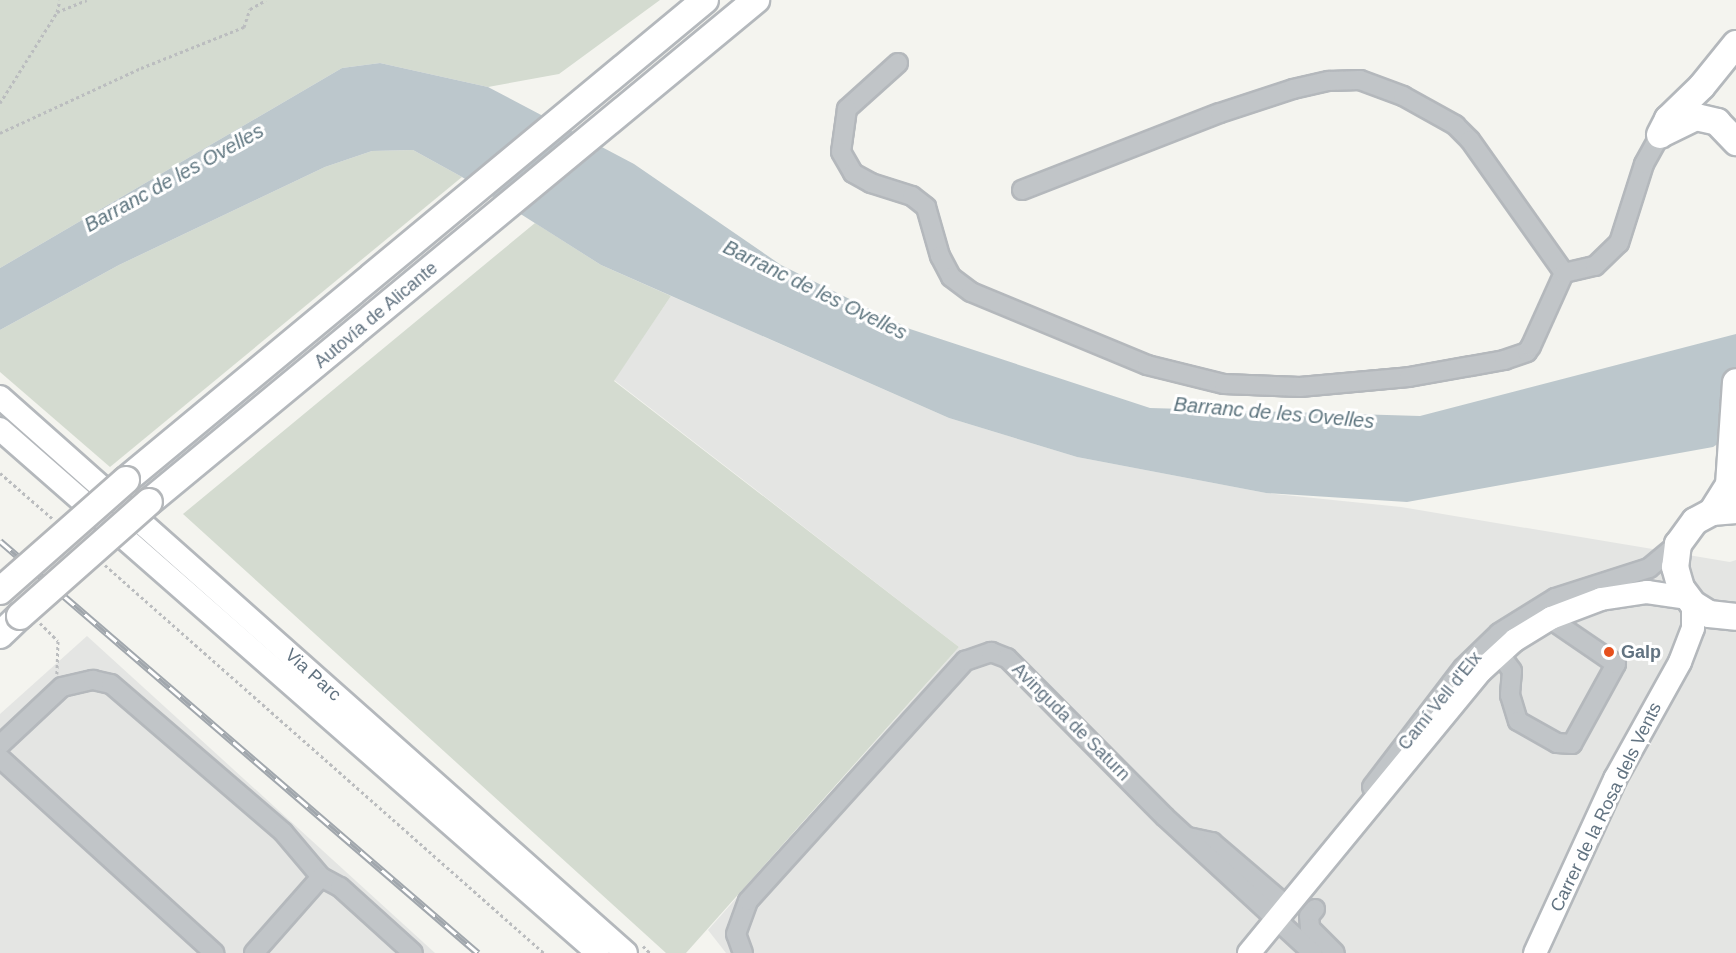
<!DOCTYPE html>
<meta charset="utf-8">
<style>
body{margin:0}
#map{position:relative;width:1736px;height:953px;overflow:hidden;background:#f4f4ef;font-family:Arial,sans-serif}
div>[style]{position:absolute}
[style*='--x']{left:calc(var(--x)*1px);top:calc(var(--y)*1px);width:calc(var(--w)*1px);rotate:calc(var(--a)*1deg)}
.built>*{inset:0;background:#e4e5e3}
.green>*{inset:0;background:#d4dbd0}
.water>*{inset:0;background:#bcc7cc}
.path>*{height:3px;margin-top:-1.5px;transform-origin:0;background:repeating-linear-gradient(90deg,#bbbdbf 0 3px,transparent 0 6px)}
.roads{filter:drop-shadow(2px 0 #b4b8bc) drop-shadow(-2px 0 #b4b8bc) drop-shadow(0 2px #b4b8bc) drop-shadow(0 -2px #b4b8bc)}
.minor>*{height:18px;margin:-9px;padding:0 9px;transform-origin:9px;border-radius:9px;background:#c1c5c8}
.major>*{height:22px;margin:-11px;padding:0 11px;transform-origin:11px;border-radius:11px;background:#fff}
.highway>*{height:26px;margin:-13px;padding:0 13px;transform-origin:13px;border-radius:13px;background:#fff}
.rail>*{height:7px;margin-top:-3.5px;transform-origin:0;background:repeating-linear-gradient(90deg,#fff 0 14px,#a1a7ad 0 28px);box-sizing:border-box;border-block:2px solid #a1a7ad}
.bridges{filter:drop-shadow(2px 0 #b4b7ba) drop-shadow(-2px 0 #b4b7ba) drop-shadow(0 2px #b4b7ba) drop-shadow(0 -2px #b4b7ba)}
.highway-bridge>*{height:26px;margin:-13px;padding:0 13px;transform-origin:13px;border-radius:13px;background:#fff}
.dots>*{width:16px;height:16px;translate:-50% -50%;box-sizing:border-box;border:3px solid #fff;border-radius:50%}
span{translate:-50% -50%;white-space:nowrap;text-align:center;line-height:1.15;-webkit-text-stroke:6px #fff;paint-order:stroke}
.street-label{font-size:18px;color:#627381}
.poi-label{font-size:18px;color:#627381;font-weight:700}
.left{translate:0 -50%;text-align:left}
.water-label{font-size:20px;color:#5e757f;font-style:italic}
</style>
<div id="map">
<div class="built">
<i style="clip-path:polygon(671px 296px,949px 418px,1077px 457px,1266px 493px,1401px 507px,1730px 562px,1736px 560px,1736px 953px,726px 953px,708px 930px,959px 647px,614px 380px)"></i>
<i style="clip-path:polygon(87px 636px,435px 953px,0 953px,0 714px)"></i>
</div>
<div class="green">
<i style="clip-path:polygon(0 0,660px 0,559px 74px,488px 87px,380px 63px,342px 68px,0 268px)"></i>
<i style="clip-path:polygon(413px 150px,462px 177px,110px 467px,0 372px,0 330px,119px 265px,325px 167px,372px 151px)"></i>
<i style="clip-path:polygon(535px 223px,601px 265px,671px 296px,614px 381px,959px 647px,686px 953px,666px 953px,183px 514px)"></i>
</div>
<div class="water">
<i style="clip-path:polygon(380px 63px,488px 87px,634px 164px,781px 265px,910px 329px,1150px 408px,1420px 416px,1736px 334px,1736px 432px,1713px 447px,1407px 502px,1266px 493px,1077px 457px,949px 418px,601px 265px,462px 177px,413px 150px,372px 151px,325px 167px,119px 265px,0 330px,0 268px,342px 68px)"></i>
</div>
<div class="path">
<i style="--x:57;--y:12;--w:32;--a:-22"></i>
<i style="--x:0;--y:103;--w:107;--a:-57.9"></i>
<i style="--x:57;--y:12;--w:12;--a:-76"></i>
<i style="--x:0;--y:133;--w:155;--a:-24.7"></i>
<i style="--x:141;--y:68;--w:111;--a:-21.7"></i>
<i style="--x:244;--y:27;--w:19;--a:-72"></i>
<i style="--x:250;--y:9;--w:18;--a:-29"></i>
<i style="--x:0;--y:473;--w:70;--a:41"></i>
<i style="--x:105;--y:565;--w:586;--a:41.47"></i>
<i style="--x:40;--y:623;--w:25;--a:45"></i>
<i style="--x:58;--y:641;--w:33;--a:92"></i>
<i style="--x:643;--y:946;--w:10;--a:45"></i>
</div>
<div class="roads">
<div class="minor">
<i style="--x:898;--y:63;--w:69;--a:138"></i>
<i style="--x:847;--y:109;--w:43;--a:97.9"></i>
<i style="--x:841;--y:152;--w:24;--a:60"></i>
<i style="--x:853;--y:173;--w:21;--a:29"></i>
<i style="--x:871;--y:183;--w:43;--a:17.6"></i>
<i style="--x:912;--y:196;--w:18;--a:38"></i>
<i style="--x:926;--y:207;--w:51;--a:74.1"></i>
<i style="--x:940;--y:256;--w:24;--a:62"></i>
<i style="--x:951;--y:277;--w:25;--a:37"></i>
<i style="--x:971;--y:292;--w:191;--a:22.5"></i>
<i style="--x:1147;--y:365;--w:79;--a:13.9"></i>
<i style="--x:1224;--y:384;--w:76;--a:2.3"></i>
<i style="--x:1300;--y:387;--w:109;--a:-5.2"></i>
<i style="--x:1409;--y:377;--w:97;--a:-10.1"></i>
<i style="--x:1504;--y:360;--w:24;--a:-19"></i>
<i style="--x:1527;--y:352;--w:7;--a:-56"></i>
<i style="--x:1531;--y:346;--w:80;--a:-65.7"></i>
<i style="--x:1022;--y:190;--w:212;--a:-21.3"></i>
<i style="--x:1220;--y:113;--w:77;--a:-18.2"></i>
<i style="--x:1293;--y:89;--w:37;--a:-13"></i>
<i style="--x:1329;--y:81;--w:31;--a:-2"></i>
<i style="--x:1360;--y:80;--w:46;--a:20.4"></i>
<i style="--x:1403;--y:96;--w:60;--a:29.1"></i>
<i style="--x:1455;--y:125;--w:21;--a:45"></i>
<i style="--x:1470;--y:140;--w:163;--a:54.7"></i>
<i style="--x:1564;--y:273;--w:32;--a:-13"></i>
<i style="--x:1595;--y:266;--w:33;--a:-44"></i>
<i style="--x:1619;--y:243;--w:83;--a:-72.4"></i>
<i style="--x:1644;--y:164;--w:33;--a:-61"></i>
<i style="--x:1499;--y:653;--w:22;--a:54"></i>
<i style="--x:1512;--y:671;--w:24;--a:95"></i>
<i style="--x:1510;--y:695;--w:27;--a:73"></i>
<i style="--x:1518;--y:721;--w:45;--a:29.4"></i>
<i style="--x:1557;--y:743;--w:15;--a:4"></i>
<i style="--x:1572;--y:744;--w:91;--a:-61.2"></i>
<i style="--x:1616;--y:664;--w:80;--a:-145.7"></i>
<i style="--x:0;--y:745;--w:85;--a:-43.1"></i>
<i style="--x:62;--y:687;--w:32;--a:-13"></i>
<i style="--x:93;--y:680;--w:18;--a:13"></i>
<i style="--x:111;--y:684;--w:227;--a:40.7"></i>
<i style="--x:283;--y:832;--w:59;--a:49.8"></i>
<i style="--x:321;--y:877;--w:21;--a:28"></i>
<i style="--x:340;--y:887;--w:98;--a:42.1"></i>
<i style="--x:0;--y:758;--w:290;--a:42.3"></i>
<i style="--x:1372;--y:787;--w:150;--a:-52.6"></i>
<i style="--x:1463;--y:668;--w:50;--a:-44.2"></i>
<i style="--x:1499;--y:633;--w:66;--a:-32"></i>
<i style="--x:1555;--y:598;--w:99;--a:-17.7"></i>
<i style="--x:1649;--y:568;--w:38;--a:-40"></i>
<i style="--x:1188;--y:837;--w:25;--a:12"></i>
<i style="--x:1212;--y:842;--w:99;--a:40.5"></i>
<i style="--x:1287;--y:906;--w:13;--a:-58"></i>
<i style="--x:1315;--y:909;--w:9;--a:131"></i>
<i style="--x:1309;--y:916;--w:12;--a:85"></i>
<i style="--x:1310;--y:928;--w:35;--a:45"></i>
<i style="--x:254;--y:953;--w:101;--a:-48.6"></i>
<i style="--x:743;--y:953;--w:20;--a:-110"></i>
<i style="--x:736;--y:934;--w:35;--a:-70"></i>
<i style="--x:748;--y:901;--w:324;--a:-47.9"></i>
<i style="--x:965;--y:661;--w:28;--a:-19"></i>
<i style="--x:991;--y:652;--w:17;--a:21"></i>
<i style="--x:1007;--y:658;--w:224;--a:45.2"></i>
<i style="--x:1165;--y:817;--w:201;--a:42.6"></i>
</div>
<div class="major">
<i style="--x:0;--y:397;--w:837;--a:41.61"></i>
<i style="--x:0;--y:429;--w:795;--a:41.23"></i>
<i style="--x:1249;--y:953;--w:365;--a:-50.6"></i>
<i style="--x:1481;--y:671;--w:46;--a:-42.4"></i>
<i style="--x:1515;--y:640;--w:42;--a:-31.4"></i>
<i style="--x:1551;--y:618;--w:53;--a:-20.8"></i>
<i style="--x:1601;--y:599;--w:47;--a:-8.7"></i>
<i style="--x:1647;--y:592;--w:40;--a:8.5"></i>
<i style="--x:1535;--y:953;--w:192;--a:-65.3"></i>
<i style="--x:1615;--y:779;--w:134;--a:-60.9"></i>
<i style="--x:1680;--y:662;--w:36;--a:-69"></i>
<i style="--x:1693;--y:628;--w:24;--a:-90"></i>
</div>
<div class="highway">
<i style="--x:1663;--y:133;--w:37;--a:-26"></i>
<i style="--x:1696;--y:117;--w:22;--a:13"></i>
<i style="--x:1717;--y:122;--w:28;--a:46"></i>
<i style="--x:1660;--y:135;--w:18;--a:-63"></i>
<i style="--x:1668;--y:119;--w:47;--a:-44.1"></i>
<i style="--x:1702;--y:86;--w:54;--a:-51"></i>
<i style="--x:126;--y:480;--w:752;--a:-39.66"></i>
<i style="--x:149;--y:502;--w:788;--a:-39.59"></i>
<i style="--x:1736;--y:510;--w:24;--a:175"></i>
<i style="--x:1712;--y:512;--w:19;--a:152"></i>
<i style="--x:1695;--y:521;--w:29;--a:126"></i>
<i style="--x:1678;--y:544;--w:23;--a:97"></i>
<i style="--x:1675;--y:567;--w:22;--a:74"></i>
<i style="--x:1681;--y:588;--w:20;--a:53"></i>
<i style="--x:1693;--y:604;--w:19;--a:32"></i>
<i style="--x:1709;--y:614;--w:27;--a:6"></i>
<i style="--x:1712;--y:512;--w:32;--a:-58"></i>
<i style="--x:1729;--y:485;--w:103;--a:-86.1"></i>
<i style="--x:0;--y:635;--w:28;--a:-44"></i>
</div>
</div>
<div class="rail">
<i style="--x:0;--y:541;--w:631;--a:40.76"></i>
</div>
<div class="bridges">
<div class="highway-bridge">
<i style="--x:0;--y:591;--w:168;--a:-41.4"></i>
<i style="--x:20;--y:616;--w:172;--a:-41.5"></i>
</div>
</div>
<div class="dots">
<i style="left:1609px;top:652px;background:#e6501d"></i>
</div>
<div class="street-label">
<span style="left:376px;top:315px;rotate:-40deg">Autovía de Alicante</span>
<span style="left:313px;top:675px;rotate:42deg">Via Parc</span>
<span style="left:1440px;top:701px;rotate:-51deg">Camí Vell d'Elx</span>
<span style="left:1071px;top:722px;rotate:45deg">Avinguda de Saturn</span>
<span style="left:1606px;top:807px;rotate:-64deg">Carrer de la Rosa dels Vents</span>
</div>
<div class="poi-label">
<span class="left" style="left:1621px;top:652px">Galp</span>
</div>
<div class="water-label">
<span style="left:174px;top:178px;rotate:-29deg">Barranc de les Ovelles</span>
<span style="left:815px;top:290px;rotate:26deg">Barranc de les Ovelles</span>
<span style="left:1274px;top:413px;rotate:5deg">Barranc de les Ovelles</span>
</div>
</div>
